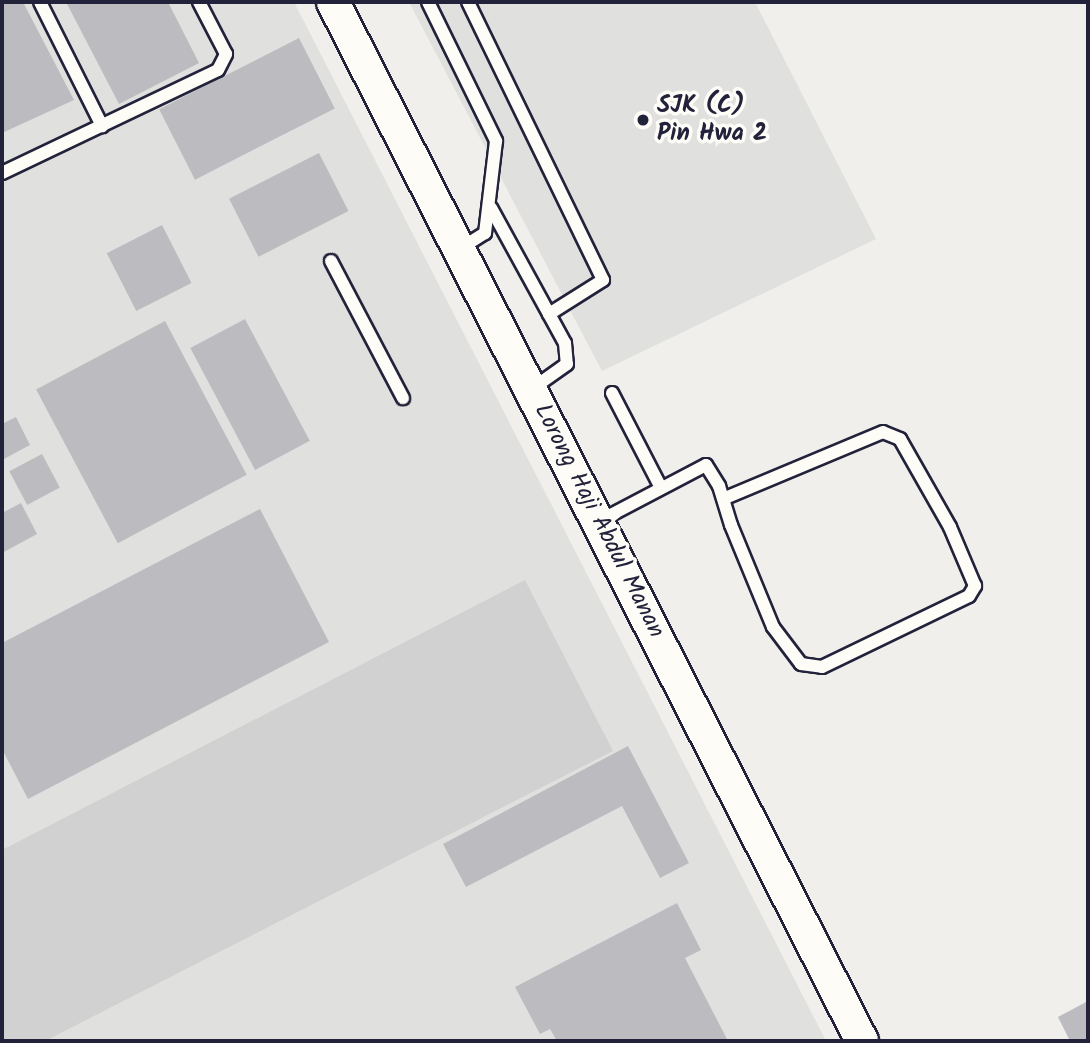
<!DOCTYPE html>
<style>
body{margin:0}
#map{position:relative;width:1090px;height:1043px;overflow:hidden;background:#f0efec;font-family:Kalam,sans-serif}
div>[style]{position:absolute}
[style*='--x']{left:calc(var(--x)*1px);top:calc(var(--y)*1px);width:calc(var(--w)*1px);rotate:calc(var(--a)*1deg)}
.built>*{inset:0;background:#e0e0df}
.green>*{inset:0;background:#d2d1d1}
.building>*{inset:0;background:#bcbcc0;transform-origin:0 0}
.roads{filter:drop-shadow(2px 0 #22223b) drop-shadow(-2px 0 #22223b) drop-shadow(0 2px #22223b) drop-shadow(0 -2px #22223b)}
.service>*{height:12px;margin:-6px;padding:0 6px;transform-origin:6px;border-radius:6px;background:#fdfcf7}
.tertiary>*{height:32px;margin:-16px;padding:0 16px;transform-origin:16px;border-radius:16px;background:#fdfcf7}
.dots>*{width:19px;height:19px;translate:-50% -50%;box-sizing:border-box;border:4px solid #fdfcf7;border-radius:50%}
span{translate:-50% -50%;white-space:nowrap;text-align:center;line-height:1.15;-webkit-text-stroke:7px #fdfcf7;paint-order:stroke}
.poi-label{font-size:24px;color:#22223b;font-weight:700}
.left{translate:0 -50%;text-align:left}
.street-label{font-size:24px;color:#22223b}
.frame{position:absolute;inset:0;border:4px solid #22223b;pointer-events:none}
</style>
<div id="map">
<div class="built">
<i style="clip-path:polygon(2px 2px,294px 2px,826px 1041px,2px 1041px)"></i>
<i style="clip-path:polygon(409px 2px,755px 2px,876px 239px,602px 371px)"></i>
</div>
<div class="green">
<i style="clip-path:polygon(525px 580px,613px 751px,45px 1041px,2px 1041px,2px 850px)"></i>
</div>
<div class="building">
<i style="clip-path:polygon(8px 2px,23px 2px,74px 100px,2px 133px,2px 5px)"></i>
<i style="clip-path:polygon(66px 2px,168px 2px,199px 63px,119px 104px)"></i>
<i style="left:299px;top:38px;width:79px;height:157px;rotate:63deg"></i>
<i style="left:319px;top:153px;width:65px;height:101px;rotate:63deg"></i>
<i style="left:162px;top:225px;width:65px;height:62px;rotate:63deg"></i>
<i style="left:245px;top:319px;width:138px;height:62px;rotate:62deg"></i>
<i style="left:165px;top:321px;width:174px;height:146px;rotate:62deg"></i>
<i style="clip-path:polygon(16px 417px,30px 445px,2px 460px,2px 424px)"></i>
<i style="left:42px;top:454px;width:38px;height:37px;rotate:62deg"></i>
<i style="clip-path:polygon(21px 503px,37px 534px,2px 553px,2px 513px)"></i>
<i style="clip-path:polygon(260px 509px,329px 642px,28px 799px,2px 749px,2px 643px)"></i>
<i style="clip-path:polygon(628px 746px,689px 863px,660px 878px,622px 806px,466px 887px,443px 844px)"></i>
<i style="clip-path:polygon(677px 903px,701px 950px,685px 958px,728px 1041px,557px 1041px,550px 1029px,540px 1034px,515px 987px)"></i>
<i style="clip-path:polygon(1088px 1001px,1088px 1041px,1070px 1041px,1058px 1017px)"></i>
</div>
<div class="roads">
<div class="service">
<i style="--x:40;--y:2;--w:139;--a:63.4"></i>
<i style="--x:428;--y:2;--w:155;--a:63.9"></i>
<i style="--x:496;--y:141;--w:93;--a:96.8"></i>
<i style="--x:485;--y:233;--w:28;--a:148"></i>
<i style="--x:468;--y:2;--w:309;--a:64.1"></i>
<i style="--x:603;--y:280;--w:64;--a:147.8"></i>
<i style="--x:2;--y:173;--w:239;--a:-25.5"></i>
<i style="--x:218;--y:70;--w:18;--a:-63"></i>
<i style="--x:226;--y:54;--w:59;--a:-117.4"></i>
<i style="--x:491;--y:208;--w:154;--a:61.3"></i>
<i style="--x:565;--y:343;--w:21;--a:85"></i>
<i style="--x:567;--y:364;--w:43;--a:144.5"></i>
<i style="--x:331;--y:261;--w:155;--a:62.3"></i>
<i style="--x:612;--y:393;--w:105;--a:62.7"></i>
<i style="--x:605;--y:526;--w:8;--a:-90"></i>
<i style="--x:605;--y:518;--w:114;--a:-27.7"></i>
<i style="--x:706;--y:465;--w:25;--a:58"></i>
<i style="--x:719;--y:486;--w:41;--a:72.9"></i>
<i style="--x:731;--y:525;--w:110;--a:67.6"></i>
<i style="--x:773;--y:627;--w:46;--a:52.9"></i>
<i style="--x:801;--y:664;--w:21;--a:8"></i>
<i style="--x:822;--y:667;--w:163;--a:-25.8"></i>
<i style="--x:969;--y:596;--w:12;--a:-59"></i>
<i style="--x:975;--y:586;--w:64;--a:-113"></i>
<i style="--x:950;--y:527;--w:101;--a:-119.6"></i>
<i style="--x:900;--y:439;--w:18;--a:-158"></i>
<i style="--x:883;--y:432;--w:173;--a:157.3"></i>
</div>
<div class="tertiary">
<i style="--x:333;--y:2;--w:1166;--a:63.02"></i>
</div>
</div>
<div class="dots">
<i style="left:643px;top:120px;background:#22223b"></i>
</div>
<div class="poi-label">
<span class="left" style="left:657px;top:120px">SJK (C)<br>Pin Hwa 2</span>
</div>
<div class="street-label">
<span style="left:599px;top:521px;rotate:63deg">Lorong Haji Abdul Manan</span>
</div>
<div class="frame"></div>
</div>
